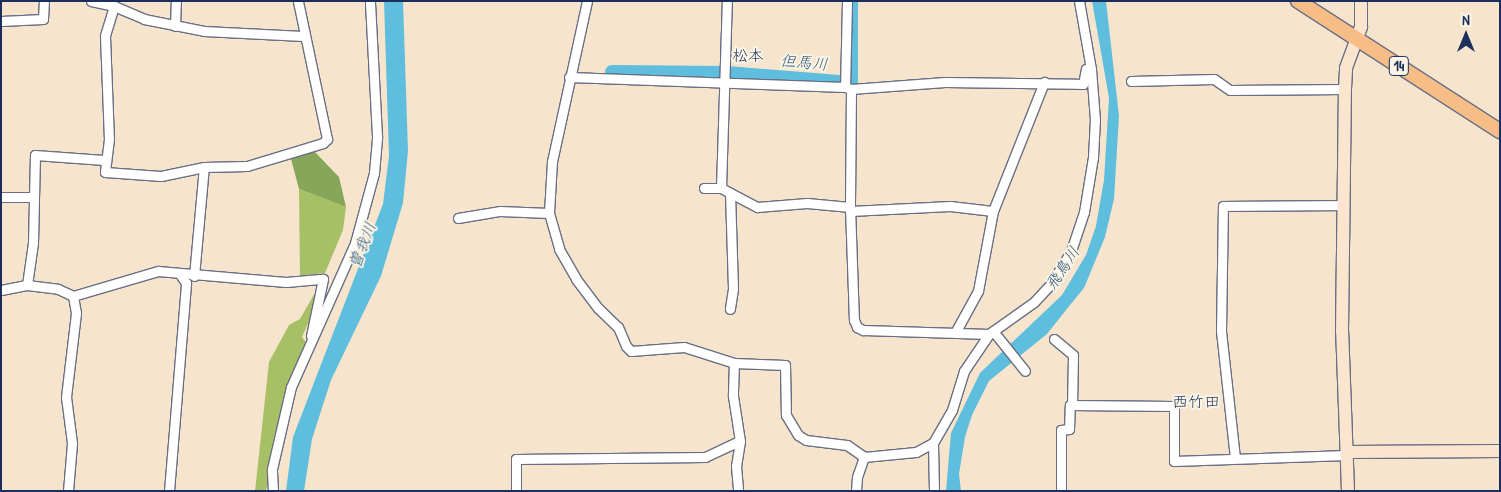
<!DOCTYPE html>
<meta charset="utf-8">
<style>
body{margin:0}
#map{position:relative;width:1501px;height:492px;overflow:hidden;background:#f6e5cc;font-family:"Patrick Hand","Klee One",sans-serif}
div>[style]{position:absolute}
[style*='--x']{left:calc(var(--x)*1px);top:calc(var(--y)*1px);width:calc(var(--w)*1px);rotate:calc(var(--a)*1deg)}
.green>*{inset:0;background:#a8c065}
.forest>*{inset:0;background:#86a65a}
.water>*{inset:0;background:#5fbddd}
.river>*{height:14px;margin:-7px;padding:0 7px;transform-origin:7px;border-radius:7px;background:#5fbddd}
.roads{filter:drop-shadow(1px 0 #686f84) drop-shadow(-1px 0 #686f84) drop-shadow(0 1px #686f84) drop-shadow(0 -1px #686f84)}
.street>*{height:9px;margin:-4.5px;padding:0 4.5px;transform-origin:4.5px;border-radius:4.5px;background:#fff}
.secondary>*{height:12px;margin:-6px;padding:0 6px;transform-origin:6px;border-radius:6px;background:#fbe5cf}
.primary>*{height:14px;margin:-7px;padding:0 7px;transform-origin:7px;border-radius:7px;background:#f6be86}
span{translate:-50% -50%;white-space:nowrap;text-align:center;line-height:1.15;-webkit-text-stroke:4px #fcf5e5;paint-order:stroke}
.shield-label span{padding:1px 4px;background:#fcf5e5;border:1px solid;border-radius:4px;-webkit-text-stroke-width:0}
.shield-label{font-size:14px;color:#1b2f5e;font-weight:700}
.neighbourhood-label{font-size:16px;color:#1b2f5e}
.water-label{font-size:16px;color:#2f5a84;font-style:italic}
.frame{position:absolute;inset:0;border:2px solid #1b2f5e;pointer-events:none}
.north{position:absolute;left:1441px;top:10px;width:50px;height:50px;-webkit-text-stroke:4px #fcf5e5;paint-order:stroke;rotate:0deg;font-size:14px;font-weight:700;line-height:20px;text-align:center;color:#1b2f5e}
.north::after{content:'';display:block;margin:auto;width:18px;height:22px;background:#1b2f5e;clip-path:polygon(50% 0,100% 100%,50% 72%,0 100%)}
</style>
<div id="map">
<div class="green">
<i style="clip-path:polygon(299px 189px,346px 207px,343px 230px,325px 273px,300px 276px)"></i>
<i style="clip-path:polygon(320px 284px,315px 308px,302px 337px,306px 342px,282px 406px,266px 491px,255px 491px,269px 362px,289px 325px,300px 319px)"></i>
</div>
<div class="forest">
<i style="clip-path:polygon(312px 149px,339px 177px,346px 207px,299px 189px,290px 155px)"></i>
</div>
<div class="water">
<i style="clip-path:polygon(384px 1px,403px 1px,408px 151px,403px 203px,381px 276px,331px 380px,312px 439px,304px 491px,286px 491px,293px 437px,383px 204px,389px 156px)"></i>
<i style="clip-path:polygon(1092px 1px,1106px 1px,1119px 116px,1114px 199px,1105px 237px,1084px 288px,1070px 305px,1047px 334px,989px 381px,972px 415px,965px 437px,959px 474px,961px 491px,946px 491px,951px 433px,980px 373px,1062px 295px,1086px 255px,1096px 226px,1104px 180px,1109px 98px)"></i>
</div>
<div class="river">
<i style="--x:612;--y:72;--w:115;--a:0.5"></i>
<i style="--x:727;--y:73;--w:124;--a:4.6"></i>
<i style="--x:851;--y:83;--w:82;--a:-90"></i>
</div>
<div class="roads">
<div class="street">
<i style="--x:91;--y:1;--w:24;--a:12"></i>
<i style="--x:114;--y:6;--w:33;--a:23"></i>
<i style="--x:144;--y:19;--w:61;--a:11.3"></i>
<i style="--x:204;--y:31;--w:99;--a:2.9"></i>
<i style="--x:587;--y:1;--w:164;--a:102.3"></i>
<i style="--x:552;--y:161;--w:52;--a:93.3"></i>
<i style="--x:549;--y:213;--w:37;--a:74"></i>
<i style="--x:559;--y:249;--w:34;--a:60"></i>
<i style="--x:576;--y:279;--w:36;--a:53"></i>
<i style="--x:598;--y:308;--w:28;--a:44"></i>
<i style="--x:618;--y:327;--w:21;--a:67"></i>
<i style="--x:626;--y:346;--w:7;--a:45"></i>
<i style="--x:631;--y:351;--w:53;--a:-4.3"></i>
<i style="--x:684;--y:347;--w:52;--a:17.7"></i>
<i style="--x:734;--y:363;--w:51;--a:2.2"></i>
<i style="--x:785;--y:365;--w:50;--a:88.9"></i>
<i style="--x:786;--y:415;--w:23;--a:59"></i>
<i style="--x:798;--y:435;--w:9;--a:32"></i>
<i style="--x:806;--y:440;--w:41;--a:7"></i>
<i style="--x:847;--y:445;--w:21;--a:35"></i>
<i style="--x:847;--y:1;--w:86;--a:91.3"></i>
<i style="--x:845;--y:87;--w:6;--a:18"></i>
<i style="--x:851;--y:89;--w:94;--a:-4.3"></i>
<i style="--x:945;--y:82;--w:138;--a:0.8"></i>
<i style="--x:1083;--y:84;--w:15;--a:-79"></i>
<i style="--x:1086;--y:69;--w:4;--a:0"></i>
<i style="--x:114;--y:6;--w:31;--a:107"></i>
<i style="--x:105;--y:36;--w:103;--a:87.8"></i>
<i style="--x:109;--y:139;--w:33;--a:97"></i>
<i style="--x:105;--y:172;--w:56;--a:4.1"></i>
<i style="--x:161;--y:176;--w:44;--a:-11.8"></i>
<i style="--x:1;--y:21;--w:42;--a:-2.7"></i>
<i style="--x:43;--y:19;--w:18;--a:-87"></i>
<i style="--x:175;--y:26;--w:25;--a:-88"></i>
<i style="--x:569;--y:77;--w:276;--a:2.1"></i>
<i style="--x:1131;--y:81;--w:83;--a:-1.4"></i>
<i style="--x:1214;--y:79;--w:19;--a:35"></i>
<i style="--x:1230;--y:90;--w:115;--a:-0.5"></i>
<i style="--x:851;--y:89;--w:118;--a:90.5"></i>
<i style="--x:850;--y:207;--w:113;--a:88"></i>
<i style="--x:854;--y:320;--w:8;--a:67"></i>
<i style="--x:857;--y:327;--w:7;--a:27"></i>
<i style="--x:863;--y:330;--w:126;--a:1.8"></i>
<i style="--x:704;--y:188;--w:17;--a:0"></i>
<i style="--x:721;--y:188;--w:41;--a:27.8"></i>
<i style="--x:757;--y:207;--w:50;--a:-4.6"></i>
<i style="--x:807;--y:203;--w:43;--a:5.3"></i>
<i style="--x:721;--y:188;--w:187;--a:-88.2"></i>
<i style="--x:730;--y:193;--w:96;--a:88.2"></i>
<i style="--x:733;--y:289;--w:20;--a:99"></i>
<i style="--x:1;--y:197;--w:31;--a:0"></i>
<i style="--x:850;--y:211;--w:100;--a:-2.9"></i>
<i style="--x:950;--y:206;--w:43;--a:6.6"></i>
<i style="--x:458;--y:218;--w:43;--a:-9.5"></i>
<i style="--x:500;--y:211;--w:49;--a:2.3"></i>
<i style="--x:194;--y:276;--w:109;--a:-84.8"></i>
<i style="--x:204;--y:167;--w:43;--a:-1.3"></i>
<i style="--x:247;--y:166;--w:79;--a:-16.8"></i>
<i style="--x:323;--y:143;--w:6;--a:-45"></i>
<i style="--x:327;--y:139;--w:141;--a:-101.9"></i>
<i style="--x:27;--y:285;--w:42;--a:-81.9"></i>
<i style="--x:33;--y:243;--w:88;--a:-88.7"></i>
<i style="--x:35;--y:155;--w:69;--a:4.1"></i>
<i style="--x:1;--y:290;--w:26;--a:-11"></i>
<i style="--x:27;--y:285;--w:31;--a:7"></i>
<i style="--x:58;--y:289;--w:17;--a:25"></i>
<i style="--x:73;--y:296;--w:89;--a:-16.4"></i>
<i style="--x:158;--y:271;--w:128;--a:4.9"></i>
<i style="--x:286;--y:282;--w:37;--a:-5"></i>
<i style="--x:323;--y:279;--w:58;--a:101.9"></i>
<i style="--x:956;--y:331;--w:46;--a:-61.2"></i>
<i style="--x:978;--y:291;--w:81;--a:-79.4"></i>
<i style="--x:993;--y:211;--w:139;--a:-68.4"></i>
<i style="--x:993;--y:331;--w:51;--a:51.3"></i>
<i style="--x:1054;--y:339;--w:25;--a:40"></i>
<i style="--x:1073;--y:355;--w:50;--a:91.1"></i>
<i style="--x:734;--y:363;--w:33;--a:92"></i>
<i style="--x:733;--y:396;--w:46;--a:81.2"></i>
<i style="--x:740;--y:441;--w:25;--a:99"></i>
<i style="--x:736;--y:466;--w:25;--a:85"></i>
<i style="--x:933;--y:443;--w:48;--a:88.8"></i>
<i style="--x:1235;--y:458;--w:128;--a:-96.3"></i>
<i style="--x:1221;--y:331;--w:125;--a:-89.1"></i>
<i style="--x:1223;--y:206;--w:121;--a:-0.5"></i>
<i style="--x:68;--y:491;--w:48;--a:-85.2"></i>
<i style="--x:72;--y:443;--w:46;--a:-97.4"></i>
<i style="--x:66;--y:397;--w:85;--a:-83.2"></i>
<i style="--x:76;--y:313;--w:17;--a:-100"></i>
<i style="--x:169;--y:491;--w:209;--a:-85.3"></i>
<i style="--x:186;--y:283;--w:11;--a:-124"></i>
<i style="--x:273;--y:491;--w:22;--a:-93"></i>
<i style="--x:272;--y:469;--w:84;--a:-77"></i>
<i style="--x:291;--y:387;--w:158;--a:-66"></i>
<i style="--x:355;--y:243;--w:73;--a:-74.8"></i>
<i style="--x:374;--y:173;--w:37;--a:-85"></i>
<i style="--x:377;--y:136;--w:135;--a:-93"></i>
<i style="--x:516;--y:491;--w:32;--a:-90"></i>
<i style="--x:516;--y:459;--w:189;--a:-0.6"></i>
<i style="--x:705;--y:457;--w:38;--a:-25"></i>
<i style="--x:856;--y:491;--w:14;--a:-86"></i>
<i style="--x:857;--y:477;--w:21;--a:-71"></i>
<i style="--x:864;--y:457;--w:52;--a:-5.5"></i>
<i style="--x:916;--y:452;--w:19;--a:-28"></i>
<i style="--x:933;--y:443;--w:38;--a:-60"></i>
<i style="--x:952;--y:410;--w:41;--a:-72.9"></i>
<i style="--x:964;--y:371;--w:45;--a:-56"></i>
<i style="--x:989;--y:334;--w:55;--a:-35.4"></i>
<i style="--x:1034;--y:302;--w:23;--a:-47"></i>
<i style="--x:1050;--y:285;--w:40;--a:-58"></i>
<i style="--x:1071;--y:251;--w:41;--a:-71.6"></i>
<i style="--x:1084;--y:212;--w:56;--a:-80.7"></i>
<i style="--x:1093;--y:157;--w:37;--a:-87"></i>
<i style="--x:1095;--y:120;--w:51;--a:-94.5"></i>
<i style="--x:1091;--y:69;--w:69;--a:-100"></i>
<i style="--x:1061;--y:491;--w:61;--a:-90"></i>
<i style="--x:1061;--y:430;--w:8;--a:-7"></i>
<i style="--x:1069;--y:429;--w:24;--a:-88"></i>
<i style="--x:1070;--y:405;--w:104;--a:0.6"></i>
<i style="--x:1174;--y:406;--w:55;--a:90"></i>
<i style="--x:1174;--y:461;--w:173;--a:-2"></i>
</div>
<div class="secondary">
<i style="--x:1348;--y:452;--w:152;--a:-0.4"></i>
<i style="--x:1348;--y:491;--w:160;--a:-92.1"></i>
<i style="--x:1342;--y:331;--w:242;--a:-89.3"></i>
<i style="--x:1345;--y:89;--w:21;--a:-87"></i>
<i style="--x:1346;--y:68;--w:44;--a:-69.9"></i>
<i style="--x:1361;--y:27;--w:26;--a:-90"></i>
</div>
<div class="primary">
<i style="--x:1298;--y:1;--w:240;--a:32.8"></i>
</div>
</div>
<div class="shield-label">
<span style="left:1399px;top:66px">14</span>
</div>
<div class="neighbourhood-label">
<span style="left:748px;top:55px">松本</span>
<span style="left:1196px;top:401px">西竹田</span>
</div>
<div class="water-label">
<span style="left:804px;top:62px;rotate:5deg">但馬川</span>
<span style="left:362px;top:245px;rotate:-69deg">曽我川</span>
<span style="left:1062px;top:268px;rotate:-56deg">飛鳥川</span>
</div>
<div class="frame"></div>
<div class="north">N</div>
</div>
